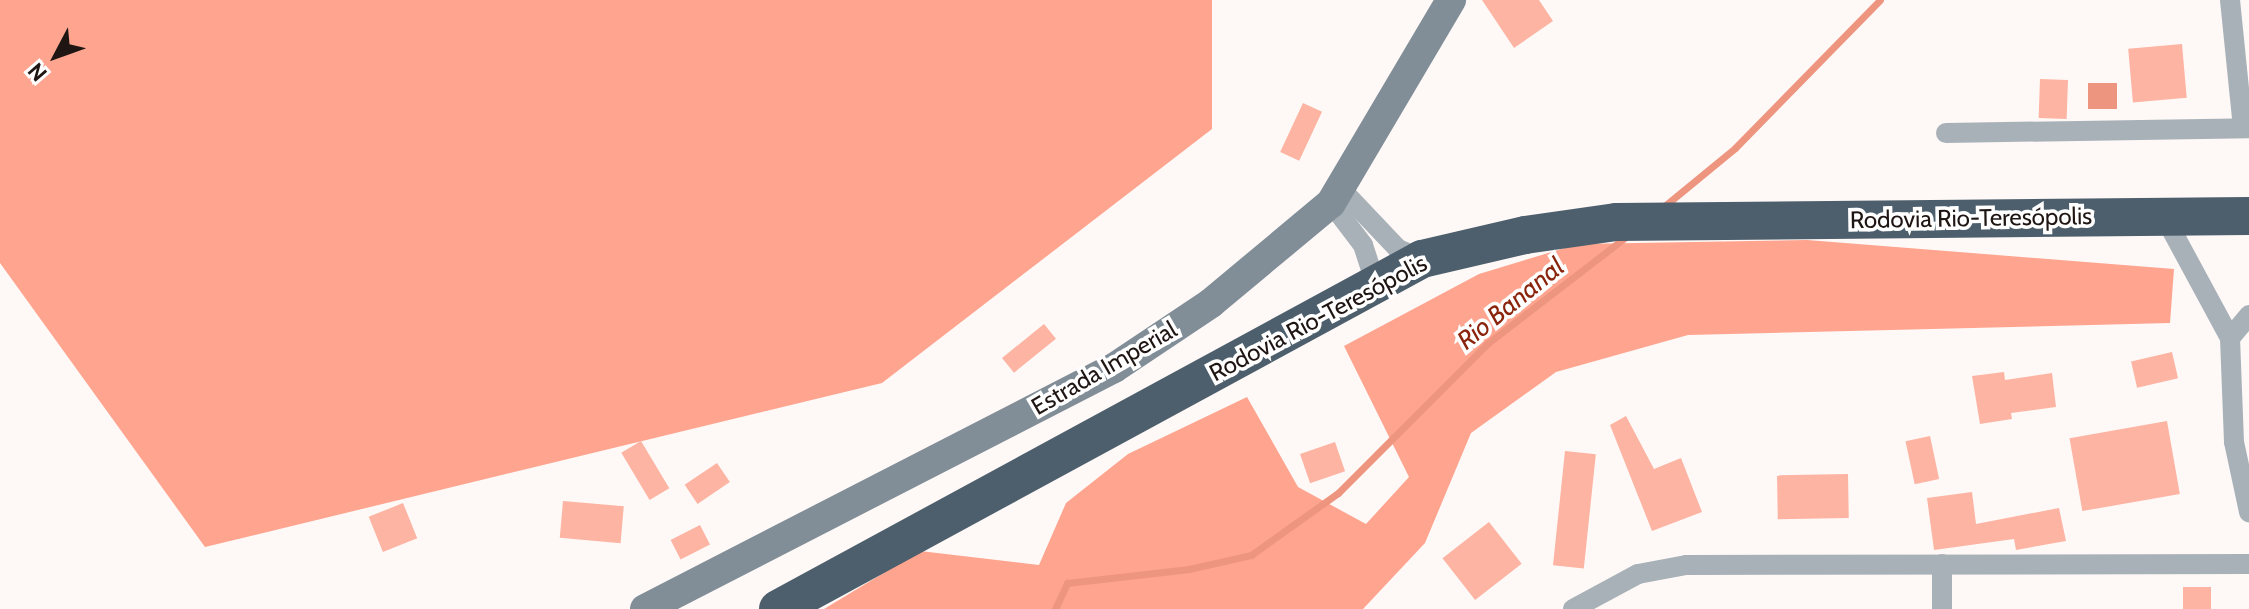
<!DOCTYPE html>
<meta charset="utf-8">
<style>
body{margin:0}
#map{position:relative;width:2249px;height:609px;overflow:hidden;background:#fef9f7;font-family:Cabin,sans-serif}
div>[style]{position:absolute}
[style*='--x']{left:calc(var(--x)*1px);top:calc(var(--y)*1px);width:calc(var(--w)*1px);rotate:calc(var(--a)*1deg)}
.forest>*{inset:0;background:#ffa48f}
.water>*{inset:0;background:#ee9580;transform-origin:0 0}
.stream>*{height:7px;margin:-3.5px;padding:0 3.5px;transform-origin:3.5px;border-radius:3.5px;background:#ee9580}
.building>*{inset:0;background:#fdb4a2;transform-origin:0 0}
.street>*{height:20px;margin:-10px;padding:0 10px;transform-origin:10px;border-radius:10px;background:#a8b1b8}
.secondary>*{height:30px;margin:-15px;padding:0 15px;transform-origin:15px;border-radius:15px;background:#818e97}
.highway>*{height:38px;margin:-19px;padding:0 19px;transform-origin:19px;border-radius:19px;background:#4d5f6c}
span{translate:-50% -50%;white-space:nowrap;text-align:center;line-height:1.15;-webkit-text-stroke:7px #fff;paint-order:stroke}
.street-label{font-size:24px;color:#1f1614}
.water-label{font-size:26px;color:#8b240c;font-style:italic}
.north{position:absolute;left:16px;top:16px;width:80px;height:80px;-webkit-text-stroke:6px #fff;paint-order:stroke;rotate:229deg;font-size:22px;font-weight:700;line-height:32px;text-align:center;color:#1f1614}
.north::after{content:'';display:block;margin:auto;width:28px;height:36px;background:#1f1614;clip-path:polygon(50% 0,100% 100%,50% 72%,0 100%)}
</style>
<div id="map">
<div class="forest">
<i style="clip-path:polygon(0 0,1212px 0,1212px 129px,882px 383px,205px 547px,0 263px)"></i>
<i style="clip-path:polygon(1807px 240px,2174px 269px,2170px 323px,1688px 335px,1556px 372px,1471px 433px,1425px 543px,1363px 609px,824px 609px,920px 551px,1039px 565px,1066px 503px,1128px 454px,1247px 397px,1298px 487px,1366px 524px,1409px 477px,1344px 346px,1479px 274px,1578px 244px)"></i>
</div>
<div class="water">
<i style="left:2088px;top:83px;width:29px;height:26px"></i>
</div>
<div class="stream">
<i style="--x:1662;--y:208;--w:94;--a:-39.4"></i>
<i style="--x:1735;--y:148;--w:207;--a:-45.6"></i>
<i style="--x:1055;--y:609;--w:29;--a:-65"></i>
<i style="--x:1067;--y:583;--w:123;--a:-6.5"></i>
<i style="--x:1189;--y:569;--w:64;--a:-12.7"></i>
<i style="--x:1251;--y:555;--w:107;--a:-35.5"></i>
<i style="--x:1338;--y:493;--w:212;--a:-45"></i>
<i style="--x:1488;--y:343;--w:175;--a:-37.6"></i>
</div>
<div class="building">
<i style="clip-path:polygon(1482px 0,1539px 0,1553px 21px,1514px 48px)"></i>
<i style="left:2182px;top:44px;width:54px;height:54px;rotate:85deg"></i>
<i style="left:2040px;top:79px;width:28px;height:39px;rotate:2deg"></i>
<i style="left:1303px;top:103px;width:21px;height:54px;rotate:25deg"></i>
<i style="left:1044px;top:324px;width:19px;height:54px;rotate:51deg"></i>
<i style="left:2172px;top:352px;width:27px;height:42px;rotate:77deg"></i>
<i style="clip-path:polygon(2004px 372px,2005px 380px,2052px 373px,2056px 407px,2011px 413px,2012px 419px,1980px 424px,1972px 376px)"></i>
<i style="clip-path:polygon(1626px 416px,1654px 469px,1681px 458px,1702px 512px,1652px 531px,1610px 425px)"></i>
<i style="left:2167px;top:421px;width:74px;height:99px;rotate:80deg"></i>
<i style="left:1930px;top:436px;width:44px;height:25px;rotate:78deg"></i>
<i style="left:641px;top:441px;width:55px;height:23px;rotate:59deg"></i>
<i style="left:1335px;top:442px;width:31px;height:37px;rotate:71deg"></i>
<i style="left:1565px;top:451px;width:31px;height:115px;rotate:6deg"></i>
<i style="left:717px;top:463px;width:23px;height:39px;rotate:56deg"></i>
<i style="left:1848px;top:474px;width:44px;height:71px;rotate:89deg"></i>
<i style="clip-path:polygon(1972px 492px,1976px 524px,2059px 508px,2066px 541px,2016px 550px,2014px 539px,1934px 550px,1927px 498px)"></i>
<i style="left:563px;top:501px;width:61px;height:37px;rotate:5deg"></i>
<i style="left:403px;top:503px;width:38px;height:37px;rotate:68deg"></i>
<i style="left:1489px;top:522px;width:53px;height:59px;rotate:52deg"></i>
<i style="left:700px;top:525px;width:22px;height:33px;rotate:63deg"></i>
<i style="left:2183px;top:587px;width:28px;height:22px"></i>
</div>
<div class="street">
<i style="--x:2230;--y:0;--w:128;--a:84.2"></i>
<i style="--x:1946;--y:133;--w:303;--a:-0.9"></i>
<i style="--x:1341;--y:189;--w:83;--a:46.5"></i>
<i style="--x:1398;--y:249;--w:26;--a:23"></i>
<i style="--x:1331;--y:203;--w:53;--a:52.7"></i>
<i style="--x:1363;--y:245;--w:40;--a:72"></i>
<i style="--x:2164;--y:216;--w:139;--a:61.6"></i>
<i style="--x:2230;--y:338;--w:104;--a:87.8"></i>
<i style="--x:2234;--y:442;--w:72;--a:77.9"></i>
<i style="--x:2230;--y:338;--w:30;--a:-50"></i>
<i style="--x:1573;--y:609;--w:74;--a:-28.3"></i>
<i style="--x:1638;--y:574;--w:49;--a:-10.6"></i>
<i style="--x:1686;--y:565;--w:563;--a:-0.1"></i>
<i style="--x:1942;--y:609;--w:45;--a:-90"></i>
</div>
<div class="secondary">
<i style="--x:645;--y:609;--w:527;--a:-27.2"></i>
<i style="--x:1114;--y:368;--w:117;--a:-33.8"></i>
<i style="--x:1211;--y:303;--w:156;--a:-39.8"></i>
<i style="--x:1331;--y:203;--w:236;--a:-59.4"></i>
</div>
<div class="highway">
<i style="--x:778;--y:609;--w:733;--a:-28.52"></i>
<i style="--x:1422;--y:259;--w:106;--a:-13.1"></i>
<i style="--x:1525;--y:235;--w:92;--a:-8.1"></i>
<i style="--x:1616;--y:222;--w:633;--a:-0.54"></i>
</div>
<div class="street-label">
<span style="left:1971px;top:218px;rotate:-1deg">Rodovia Rio-Teresópolis</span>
<span style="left:1318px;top:318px;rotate:-28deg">Rodovia Rio-Teresópolis</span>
<span style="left:1104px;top:368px;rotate:-30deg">Estrada Imperial</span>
</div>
<div class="water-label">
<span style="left:1511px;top:304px;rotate:-39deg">Rio Bananal</span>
</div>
<div class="north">N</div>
</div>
